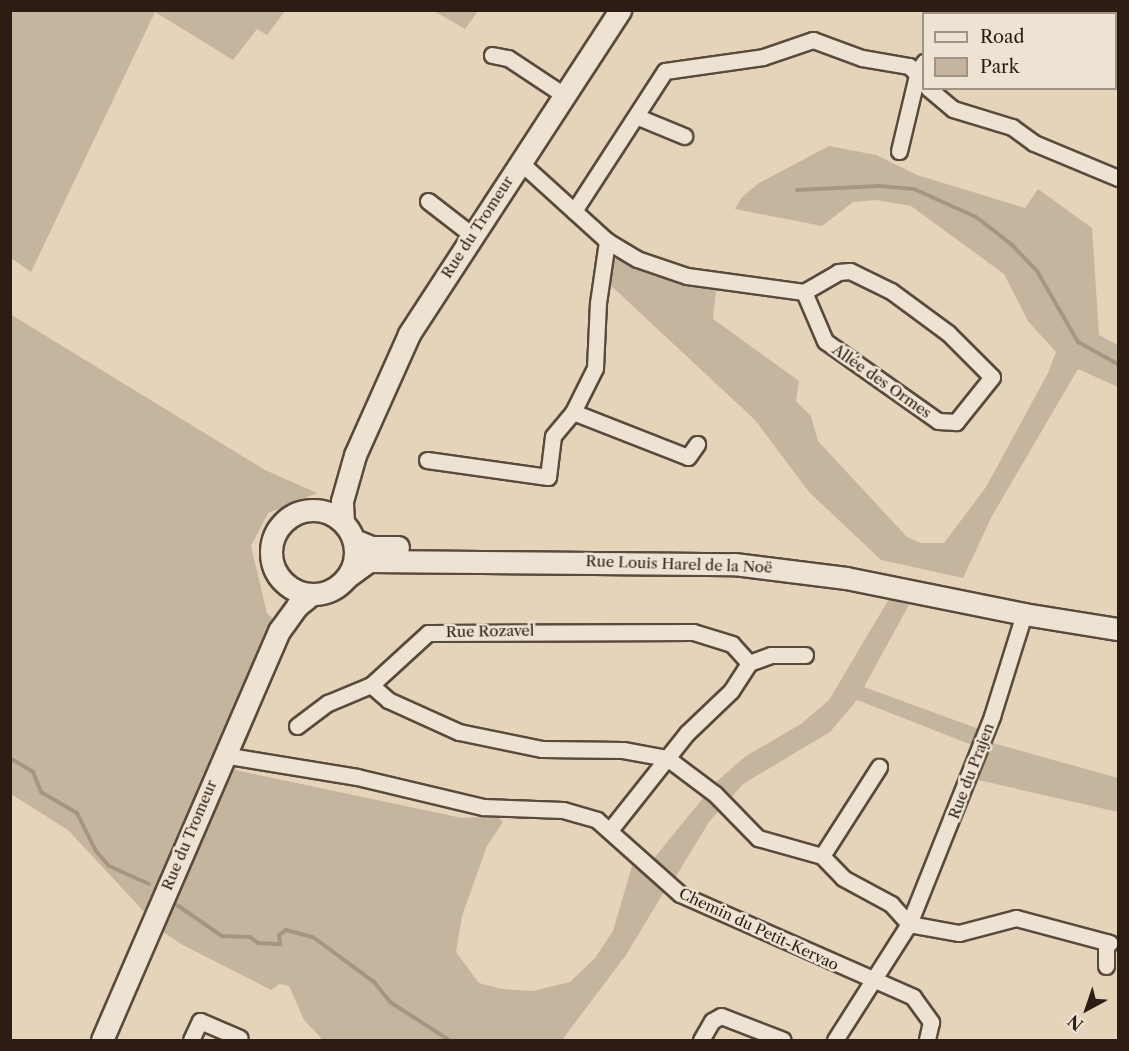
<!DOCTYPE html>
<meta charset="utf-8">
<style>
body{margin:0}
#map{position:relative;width:1129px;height:1051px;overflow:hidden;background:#e5d4ba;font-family:"Libre Caslon Text",serif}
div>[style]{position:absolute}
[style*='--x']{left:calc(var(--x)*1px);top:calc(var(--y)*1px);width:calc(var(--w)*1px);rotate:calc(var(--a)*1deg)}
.green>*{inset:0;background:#c6b59e}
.stream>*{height:4px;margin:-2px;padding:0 2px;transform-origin:2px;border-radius:2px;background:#a69581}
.roads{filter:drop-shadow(2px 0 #5a4a3d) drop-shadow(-2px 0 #5a4a3d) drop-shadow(0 2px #5a4a3d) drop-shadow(0 -2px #5a4a3d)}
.street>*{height:15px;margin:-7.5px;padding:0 7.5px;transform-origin:7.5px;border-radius:7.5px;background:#eee3d2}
.secondary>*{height:21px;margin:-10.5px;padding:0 10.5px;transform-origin:10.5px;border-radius:10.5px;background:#eee3d2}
.secondary>.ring{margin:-10.5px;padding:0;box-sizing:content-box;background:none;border:21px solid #eee3d2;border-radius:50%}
span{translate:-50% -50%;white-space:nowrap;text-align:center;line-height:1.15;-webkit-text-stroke:5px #eee3d2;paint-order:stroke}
.street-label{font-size:15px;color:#2c1c13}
.frame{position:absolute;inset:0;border:12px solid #2c1c13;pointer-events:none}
.legend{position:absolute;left:922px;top:12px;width:195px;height:78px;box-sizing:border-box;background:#eee3d2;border:2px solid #a09386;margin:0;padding:8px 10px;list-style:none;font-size:18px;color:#2c1c13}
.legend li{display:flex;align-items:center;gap:12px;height:30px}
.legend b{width:30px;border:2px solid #a09386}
.north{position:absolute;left:1057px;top:979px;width:60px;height:60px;-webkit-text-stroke:4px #eee3d2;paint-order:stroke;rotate:220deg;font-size:16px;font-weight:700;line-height:24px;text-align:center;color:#2c1c13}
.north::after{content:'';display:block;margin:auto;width:21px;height:27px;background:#2c1c13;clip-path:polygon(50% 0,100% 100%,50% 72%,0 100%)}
</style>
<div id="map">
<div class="green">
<i style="clip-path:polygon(10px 11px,11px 10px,285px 11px,267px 35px,257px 29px,233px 60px,155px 12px,31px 272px,11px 258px)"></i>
<i style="clip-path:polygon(434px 11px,478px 11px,465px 29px)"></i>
<i style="clip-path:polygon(829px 146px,876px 155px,917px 175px,1025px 208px,1038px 189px,1092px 228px,1099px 335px,1118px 345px,1118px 387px,1078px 369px,992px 516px,963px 578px,881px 560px,809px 492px,755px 420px,606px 281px,611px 262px,619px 258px,671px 280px,716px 290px,713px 319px,799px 381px,796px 401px,811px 416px,818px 441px,907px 537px,921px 543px,944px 543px,986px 487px,1048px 373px,1056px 352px,1028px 321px,1004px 274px,911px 206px,876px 200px,853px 202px,822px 226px,735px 209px,742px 197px,759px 183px)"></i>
<i style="clip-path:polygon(10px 314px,265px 470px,317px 493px,268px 513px,251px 546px,267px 613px,290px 637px,235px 770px,462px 818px,497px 816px,503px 822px,487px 846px,462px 916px,456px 952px,479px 983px,502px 989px,533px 991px,570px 982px,595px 958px,613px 931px,634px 859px,664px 892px,626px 955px,562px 1040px,322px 1039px,304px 1020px,289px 986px,279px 984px,271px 990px,181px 944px,162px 931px,68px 830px,11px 794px)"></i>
<i style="clip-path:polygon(889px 599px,910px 603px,864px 687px,979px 729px,972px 745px,857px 700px,830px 732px,743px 784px,709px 822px,673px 881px,651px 862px,716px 782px,746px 756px,801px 724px,829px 700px)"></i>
<i style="clip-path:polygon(989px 742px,1118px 778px,1118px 812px,974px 779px)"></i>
</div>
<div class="stream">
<i style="--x:797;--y:190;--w:82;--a:-2.8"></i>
<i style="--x:879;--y:186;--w:35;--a:5"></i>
<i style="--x:914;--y:189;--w:68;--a:24.3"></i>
<i style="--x:976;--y:217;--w:44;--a:37.6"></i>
<i style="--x:1011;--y:244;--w:37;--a:46"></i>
<i style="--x:1037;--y:271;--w:82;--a:60"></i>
<i style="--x:1078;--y:342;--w:46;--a:28.8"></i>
<i style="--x:10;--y:758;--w:27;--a:31"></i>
<i style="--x:33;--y:772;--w:22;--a:68"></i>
<i style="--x:41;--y:792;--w:42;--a:30.3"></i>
<i style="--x:77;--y:813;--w:42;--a:63.4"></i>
<i style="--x:96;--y:851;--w:20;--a:49"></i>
<i style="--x:109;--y:866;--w:44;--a:24.2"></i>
<i style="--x:177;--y:905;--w:55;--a:34.6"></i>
<i style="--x:222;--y:936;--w:28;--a:2"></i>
<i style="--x:250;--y:937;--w:10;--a:37"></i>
<i style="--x:258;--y:943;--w:22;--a:3"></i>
<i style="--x:280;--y:944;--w:9;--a:-96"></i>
<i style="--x:279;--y:935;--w:9;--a:-36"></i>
<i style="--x:286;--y:930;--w:28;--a:15"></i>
<i style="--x:313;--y:937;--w:76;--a:36.4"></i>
<i style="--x:374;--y:982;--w:26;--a:51"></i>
<i style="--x:390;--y:1002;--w:70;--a:32.8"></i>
</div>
<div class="roads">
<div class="street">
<i style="--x:964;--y:14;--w:4;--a:-63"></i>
<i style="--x:492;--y:55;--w:16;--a:11"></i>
<i style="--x:508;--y:58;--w:67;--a:33.5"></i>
<i style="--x:928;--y:88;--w:33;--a:40"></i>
<i style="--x:953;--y:109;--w:62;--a:17"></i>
<i style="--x:1012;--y:127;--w:27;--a:36"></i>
<i style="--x:1034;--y:143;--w:91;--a:22.6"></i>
<i style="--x:638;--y:117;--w:50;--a:22.4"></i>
<i style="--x:899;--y:151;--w:82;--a:-76.6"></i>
<i style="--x:918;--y:71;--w:11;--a:-56"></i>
<i style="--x:520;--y:162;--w:118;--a:42.2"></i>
<i style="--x:607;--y:241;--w:35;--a:31"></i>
<i style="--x:637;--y:259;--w:53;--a:18.8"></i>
<i style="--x:687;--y:276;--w:118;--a:7.8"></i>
<i style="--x:804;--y:292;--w:39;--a:-30"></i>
<i style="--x:838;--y:272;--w:12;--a:-5"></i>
<i style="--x:850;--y:271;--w:46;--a:26"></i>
<i style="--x:891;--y:291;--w:71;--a:36.4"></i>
<i style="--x:948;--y:333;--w:62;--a:45"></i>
<i style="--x:992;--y:377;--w:58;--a:128.7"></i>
<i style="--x:956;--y:422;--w:18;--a:-177"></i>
<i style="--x:938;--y:421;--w:138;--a:-144.7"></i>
<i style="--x:825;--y:341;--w:53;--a:-113.2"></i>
<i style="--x:428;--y:201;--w:56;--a:37.7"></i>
<i style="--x:574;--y:211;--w:167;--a:-57"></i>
<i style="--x:665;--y:71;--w:99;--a:-8.1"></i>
<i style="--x:763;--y:57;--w:53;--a:-18.8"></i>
<i style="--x:813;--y:40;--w:52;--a:20.2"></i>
<i style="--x:862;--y:58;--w:48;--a:9.7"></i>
<i style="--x:909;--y:66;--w:21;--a:45"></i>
<i style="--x:573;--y:412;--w:123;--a:21.4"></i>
<i style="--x:688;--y:457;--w:16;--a:-55"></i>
<i style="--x:427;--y:460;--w:122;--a:8"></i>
<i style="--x:548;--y:477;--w:41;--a:-83"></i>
<i style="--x:553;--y:436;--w:31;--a:-50"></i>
<i style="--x:573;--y:412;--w:49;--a:-63.4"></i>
<i style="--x:595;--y:368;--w:65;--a:-87.4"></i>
<i style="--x:598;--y:303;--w:63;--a:-81.7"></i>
<i style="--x:749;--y:663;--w:25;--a:-132"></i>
<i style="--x:732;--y:644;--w:41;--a:-162.9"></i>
<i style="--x:693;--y:632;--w:265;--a:179.8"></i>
<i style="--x:428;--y:633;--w:77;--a:137.6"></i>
<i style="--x:371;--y:685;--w:23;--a:41"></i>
<i style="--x:388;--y:700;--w:78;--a:24.3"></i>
<i style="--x:459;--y:732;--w:85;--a:11.6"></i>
<i style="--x:542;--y:749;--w:81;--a:0.7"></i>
<i style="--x:623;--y:750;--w:45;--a:10.3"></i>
<i style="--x:667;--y:758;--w:60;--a:36.9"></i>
<i style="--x:715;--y:794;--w:62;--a:45.7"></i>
<i style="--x:758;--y:838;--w:66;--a:15.7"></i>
<i style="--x:822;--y:856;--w:30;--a:46"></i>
<i style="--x:843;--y:878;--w:55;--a:28.4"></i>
<i style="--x:891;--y:904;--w:27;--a:48"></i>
<i style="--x:909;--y:924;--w:51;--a:10.2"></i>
<i style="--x:959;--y:933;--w:59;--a:-14.7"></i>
<i style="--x:1016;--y:918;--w:97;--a:14.9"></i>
<i style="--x:297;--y:726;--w:39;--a:-37"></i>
<i style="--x:328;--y:703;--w:47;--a:-22.7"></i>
<i style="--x:223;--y:755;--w:136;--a:9.3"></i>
<i style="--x:357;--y:777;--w:130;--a:13.4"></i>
<i style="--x:483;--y:807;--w:80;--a:2.1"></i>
<i style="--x:563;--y:810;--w:35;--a:16"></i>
<i style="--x:597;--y:820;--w:111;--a:41.7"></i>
<i style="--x:680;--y:894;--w:255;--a:23.8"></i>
<i style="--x:913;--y:997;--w:31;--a:54"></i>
<i style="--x:931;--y:1022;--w:18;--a:103"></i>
<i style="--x:610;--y:830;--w:124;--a:-51.6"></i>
<i style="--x:687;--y:733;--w:61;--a:-43.7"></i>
<i style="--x:731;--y:691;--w:33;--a:-57"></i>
<i style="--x:749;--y:663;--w:23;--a:-20"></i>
<i style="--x:771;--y:655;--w:34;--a:0"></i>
<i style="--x:822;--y:856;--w:106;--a:-57.4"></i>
<i style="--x:1106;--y:942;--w:24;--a:90"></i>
<i style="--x:191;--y:1040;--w:21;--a:-65"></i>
<i style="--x:200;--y:1021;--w:43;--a:23"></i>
<i style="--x:701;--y:1040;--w:22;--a:-60"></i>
<i style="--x:712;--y:1021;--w:10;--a:-29"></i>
<i style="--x:721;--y:1016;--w:66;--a:21.2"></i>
<i style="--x:835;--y:1040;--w:138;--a:-57.5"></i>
<i style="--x:909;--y:924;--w:224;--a:-68.2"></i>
<i style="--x:992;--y:716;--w:107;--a:-72.6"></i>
</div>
<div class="secondary">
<i style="--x:1084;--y:10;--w:7;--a:34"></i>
<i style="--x:1116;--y:26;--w:2;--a:27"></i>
<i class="ring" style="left:271px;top:510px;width:63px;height:63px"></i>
<i style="--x:343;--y:522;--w:21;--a:-93"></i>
<i style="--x:342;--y:501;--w:48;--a:-74.2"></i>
<i style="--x:355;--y:455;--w:133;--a:-65.9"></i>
<i style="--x:409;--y:334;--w:387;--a:-56.9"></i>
<i style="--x:354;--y:540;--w:18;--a:22"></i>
<i style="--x:371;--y:547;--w:27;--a:0"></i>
<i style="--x:347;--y:577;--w:27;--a:-36"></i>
<i style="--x:369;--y:561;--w:365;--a:0.5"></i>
<i style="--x:734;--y:564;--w:113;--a:7.1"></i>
<i style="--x:846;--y:578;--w:182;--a:11.4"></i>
<i style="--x:1024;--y:614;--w:95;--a:9.1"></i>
<i style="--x:102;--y:1040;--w:446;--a:-66.6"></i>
<i style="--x:279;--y:631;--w:31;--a:-54"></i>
<i style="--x:297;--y:606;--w:19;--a:-39"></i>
</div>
</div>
<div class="street-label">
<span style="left:477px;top:227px;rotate:-57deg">Rue du Tromeur</span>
<span style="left:882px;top:381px;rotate:35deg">Allée des Ormes</span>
<span style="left:679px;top:564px;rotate:2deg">Rue Louis Harel de la Noë</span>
<span style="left:490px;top:631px;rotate:-1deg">Rue Rozavel</span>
<span style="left:971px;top:771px;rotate:-69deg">Rue du Prajen</span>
<span style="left:189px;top:835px;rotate:-67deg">Rue du Tromeur</span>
<span style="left:759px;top:929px;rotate:25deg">Chemin du Petit-Kervao</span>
</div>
<div class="frame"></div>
<ul class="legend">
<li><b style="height:8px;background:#eee3d2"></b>Road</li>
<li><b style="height:16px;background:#c6b59e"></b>Park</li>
</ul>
<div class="north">N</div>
</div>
